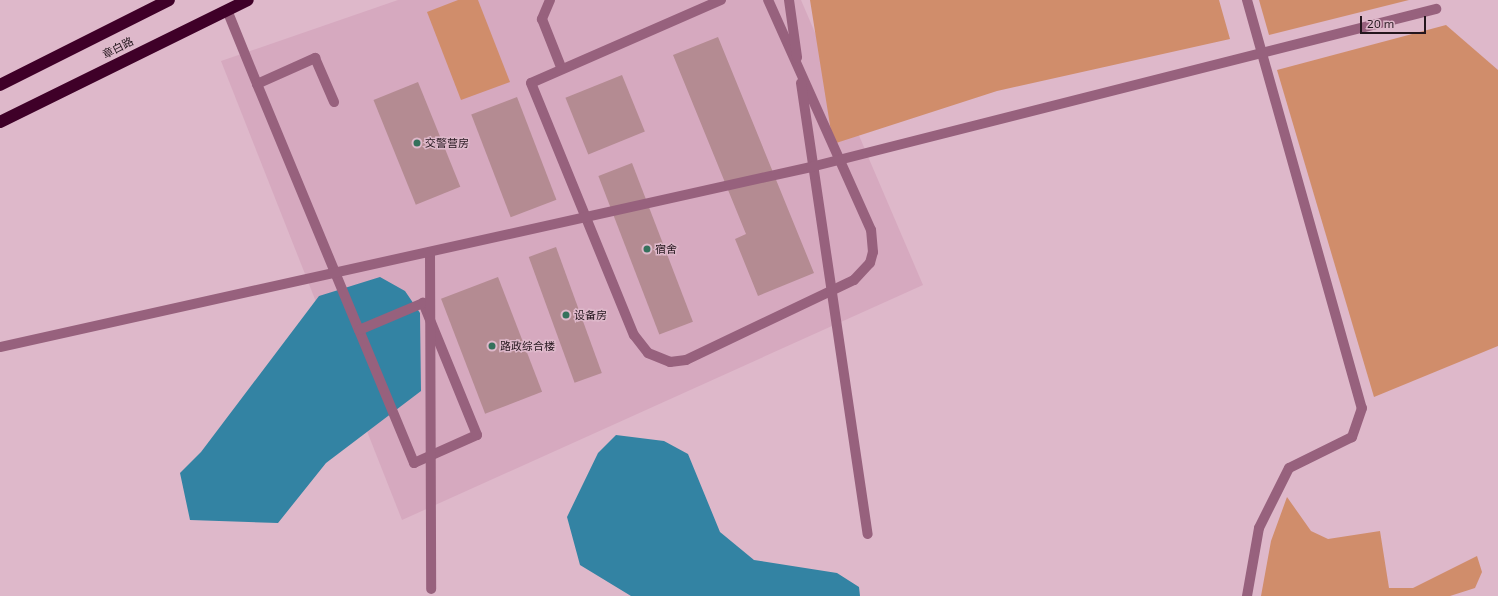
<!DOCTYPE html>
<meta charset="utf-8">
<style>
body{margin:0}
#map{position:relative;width:1498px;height:596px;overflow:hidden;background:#deb8ca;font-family:"Exo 2","Noto Sans SC",sans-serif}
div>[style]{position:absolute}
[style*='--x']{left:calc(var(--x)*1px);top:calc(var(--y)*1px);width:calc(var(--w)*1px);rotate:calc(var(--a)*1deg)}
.built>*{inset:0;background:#d6a9bf}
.green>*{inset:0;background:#d08d6b}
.water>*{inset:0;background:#3383a3}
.building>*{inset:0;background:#b48b92;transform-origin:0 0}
.minor>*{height:10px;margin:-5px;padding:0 5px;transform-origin:5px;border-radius:5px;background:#97617d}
.highway>*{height:12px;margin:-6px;padding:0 6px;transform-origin:6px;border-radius:6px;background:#3f0028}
.dots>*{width:11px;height:11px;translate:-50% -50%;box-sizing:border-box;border:2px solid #deb8ca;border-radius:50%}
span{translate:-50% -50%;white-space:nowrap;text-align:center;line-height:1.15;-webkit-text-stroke:3px #deb8ca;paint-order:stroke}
.street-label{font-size:11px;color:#24161d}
.poi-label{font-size:11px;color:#24161d}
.left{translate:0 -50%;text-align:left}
.scale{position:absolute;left:1360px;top:16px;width:66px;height:18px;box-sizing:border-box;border:2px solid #24161d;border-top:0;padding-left:5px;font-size:12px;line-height:14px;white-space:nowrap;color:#24161d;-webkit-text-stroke:3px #deb8ca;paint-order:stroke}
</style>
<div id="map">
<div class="built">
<i style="clip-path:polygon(398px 0,801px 0,923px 285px,402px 520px,221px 61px)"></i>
</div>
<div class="green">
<i style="clip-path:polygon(458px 0,478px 0,510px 82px,461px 100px,427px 12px)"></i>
<i style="clip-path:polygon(810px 0,1219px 0,1230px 39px,997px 91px,833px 144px)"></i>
<i style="clip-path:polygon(1259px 0,1409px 0,1269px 35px)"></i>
<i style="clip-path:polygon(1446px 25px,1498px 70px,1498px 346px,1374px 397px,1277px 70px)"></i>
<i style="clip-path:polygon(1287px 497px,1311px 531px,1328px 539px,1380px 531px,1389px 588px,1413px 588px,1477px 556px,1482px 572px,1475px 588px,1450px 596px,1261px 596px,1271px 541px)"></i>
</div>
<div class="water">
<i style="clip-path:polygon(380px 277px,405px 291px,420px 313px,421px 391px,326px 463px,278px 523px,190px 520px,180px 473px,201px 452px,319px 296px)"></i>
<i style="clip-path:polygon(616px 435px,664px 441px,688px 454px,720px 532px,754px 560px,837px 573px,859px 587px,860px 596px,631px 596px,580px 565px,567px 517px,598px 453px)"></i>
</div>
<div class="building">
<i style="clip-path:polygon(718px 37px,814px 273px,758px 296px,735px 239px,746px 234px,673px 55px)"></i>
<i style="left:622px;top:75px;width:61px;height:61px;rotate:68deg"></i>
<i style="left:418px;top:82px;width:113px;height:48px;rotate:68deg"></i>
<i style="left:517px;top:97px;width:110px;height:49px;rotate:69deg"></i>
<i style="left:632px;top:163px;width:170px;height:36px;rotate:69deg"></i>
<i style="left:556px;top:247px;width:134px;height:29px;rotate:70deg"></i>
<i style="left:498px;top:277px;width:123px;height:61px;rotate:69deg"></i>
</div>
<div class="minor">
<i style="--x:550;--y:0;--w:21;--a:113"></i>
<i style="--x:542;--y:19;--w:52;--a:68.4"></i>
<i style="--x:721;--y:0;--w:207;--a:156.4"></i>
<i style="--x:531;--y:83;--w:272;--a:67.8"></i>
<i style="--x:634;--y:335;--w:23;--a:52"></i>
<i style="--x:648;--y:353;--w:24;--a:22"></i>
<i style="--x:670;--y:362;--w:16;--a:-7"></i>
<i style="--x:686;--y:360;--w:186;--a:-25.5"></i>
<i style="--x:854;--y:280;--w:23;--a:-47"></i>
<i style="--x:870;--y:263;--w:11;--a:-75"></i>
<i style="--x:873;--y:252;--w:22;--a:-95"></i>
<i style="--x:871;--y:230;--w:252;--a:-114.1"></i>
<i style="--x:789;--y:0;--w:58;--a:82"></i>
<i style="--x:1247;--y:0;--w:424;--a:74.3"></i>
<i style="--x:1362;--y:408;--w:31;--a:109"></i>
<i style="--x:1352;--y:437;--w:70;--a:153.8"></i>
<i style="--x:1289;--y:468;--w:67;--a:116.6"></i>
<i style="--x:1259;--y:528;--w:69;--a:100"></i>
<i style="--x:227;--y:10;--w:80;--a:67.9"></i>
<i style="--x:257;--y:84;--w:266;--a:67.5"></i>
<i style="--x:359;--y:330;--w:144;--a:67.5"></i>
<i style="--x:414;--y:463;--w:69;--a:-24"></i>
<i style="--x:477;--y:435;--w:143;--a:-112.2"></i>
<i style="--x:423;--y:303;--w:69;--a:157.1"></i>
<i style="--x:801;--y:83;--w:456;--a:81.6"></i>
<i style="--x:257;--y:84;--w:64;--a:-24.1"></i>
<i style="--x:315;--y:58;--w:48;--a:66.6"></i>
<i style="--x:430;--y:252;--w:337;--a:89.8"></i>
<i style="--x:0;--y:347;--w:831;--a:-12.51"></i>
<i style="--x:811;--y:167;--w:645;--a:-14.19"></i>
</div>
<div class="highway">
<i style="--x:0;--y:85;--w:189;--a:-26.7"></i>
<i style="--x:0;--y:122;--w:276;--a:-26.2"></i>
</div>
<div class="dots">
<i style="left:417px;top:143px;background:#35715c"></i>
<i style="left:647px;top:249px;background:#35715c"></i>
<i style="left:566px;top:315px;background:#35715c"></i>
<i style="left:492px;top:346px;background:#35715c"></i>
</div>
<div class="street-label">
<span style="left:118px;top:48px;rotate:-27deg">章白路</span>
</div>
<div class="poi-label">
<span class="left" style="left:425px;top:143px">交警营房</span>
<span class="left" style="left:655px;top:249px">宿舍</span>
<span class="left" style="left:574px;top:315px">设备房</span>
<span class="left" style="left:500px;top:346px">路政综合楼</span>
</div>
<div class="scale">20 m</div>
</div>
